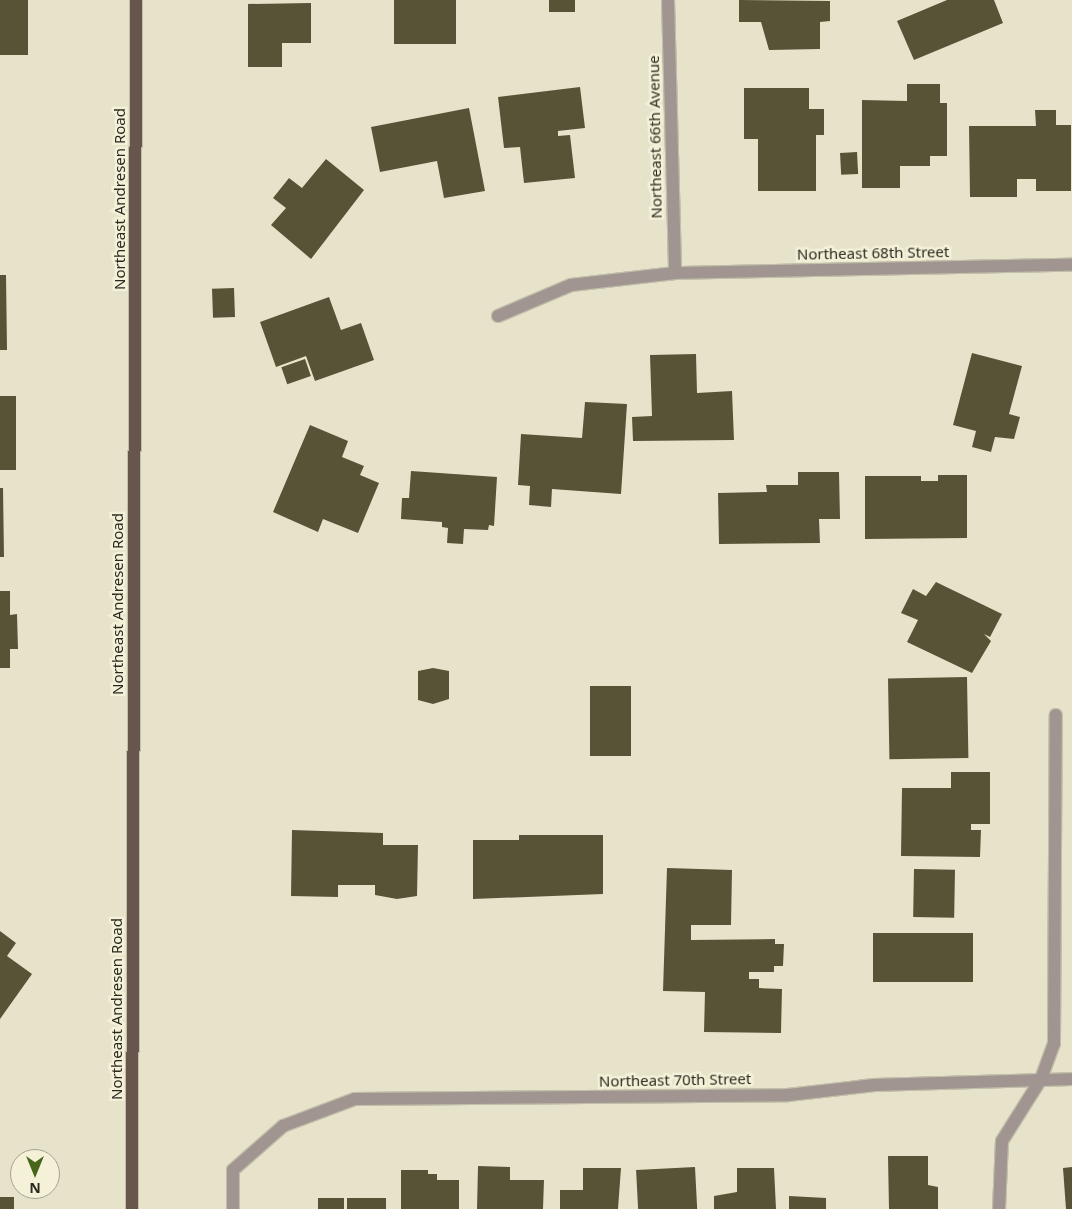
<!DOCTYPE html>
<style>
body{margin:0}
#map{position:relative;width:1072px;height:1209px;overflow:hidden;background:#e7e3cb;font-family:"Noto Sans",sans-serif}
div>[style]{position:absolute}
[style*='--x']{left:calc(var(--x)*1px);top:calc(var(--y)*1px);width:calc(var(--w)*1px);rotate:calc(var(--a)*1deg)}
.building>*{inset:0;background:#585337;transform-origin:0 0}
.roads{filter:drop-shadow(1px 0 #c1bea9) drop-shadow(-1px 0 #c1bea9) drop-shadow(0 1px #c1bea9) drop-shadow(0 -1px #c1bea9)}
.service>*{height:12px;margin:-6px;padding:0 6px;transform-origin:6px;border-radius:6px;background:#a09590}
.minor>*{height:12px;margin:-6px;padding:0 6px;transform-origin:6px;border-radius:6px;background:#a09590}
.primary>*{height:12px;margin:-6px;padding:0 6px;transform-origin:6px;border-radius:6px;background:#68554c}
span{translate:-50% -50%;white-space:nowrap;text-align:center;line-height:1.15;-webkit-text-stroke:5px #f5f1d8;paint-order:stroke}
.street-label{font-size:15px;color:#2a291f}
.north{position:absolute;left:10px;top:1149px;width:50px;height:50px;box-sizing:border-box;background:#f5f1d8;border:1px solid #a4a18e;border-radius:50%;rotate:180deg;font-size:14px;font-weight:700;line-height:20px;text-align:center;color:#2a291f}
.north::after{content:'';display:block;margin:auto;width:18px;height:22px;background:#48661a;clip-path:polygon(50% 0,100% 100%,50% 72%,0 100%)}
</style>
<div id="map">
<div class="building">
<i style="left:0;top:0;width:28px;height:55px"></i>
<i style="left:394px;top:0;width:62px;height:44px"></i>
<i style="left:549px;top:0;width:26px;height:12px"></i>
<i style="clip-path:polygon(739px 0,830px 1px,830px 21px,820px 22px,820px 49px,769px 50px,761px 22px,739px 22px)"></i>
<i style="clip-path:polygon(947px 0,994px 0,1003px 23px,914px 60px,897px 21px)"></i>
<i style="clip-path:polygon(311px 3px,311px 43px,282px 43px,282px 67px,248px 67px,248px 4px)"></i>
<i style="clip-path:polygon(907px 84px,940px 84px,940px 103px,947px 103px,947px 156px,930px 156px,930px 166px,900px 166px,900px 188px,862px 188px,862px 100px,907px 101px)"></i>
<i style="clip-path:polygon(580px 87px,585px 128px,558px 131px,558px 136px,570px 135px,575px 178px,524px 183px,520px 147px,504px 148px,498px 97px)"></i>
<i style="clip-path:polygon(744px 88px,809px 88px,809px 109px,824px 109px,824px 135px,816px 135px,816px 191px,758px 191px,758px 139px,744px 139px)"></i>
<i style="clip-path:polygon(469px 108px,485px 191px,444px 198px,437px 161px,380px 172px,371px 127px)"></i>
<i style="clip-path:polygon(1035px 110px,1056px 110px,1056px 125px,1071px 125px,1071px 191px,1036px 191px,1036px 179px,1017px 179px,1017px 197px,970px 197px,969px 126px,1036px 126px)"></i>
<i style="left:857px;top:152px;width:22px;height:17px;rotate:87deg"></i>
<i style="clip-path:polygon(326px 159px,364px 190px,311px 259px,271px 225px,286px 208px,273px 198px,289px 178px,302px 188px)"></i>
<i style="clip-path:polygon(0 275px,6px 275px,7px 350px,0 350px)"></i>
<i style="left:234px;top:288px;width:29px;height:22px;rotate:88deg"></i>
<i style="clip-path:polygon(329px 297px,341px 330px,361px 323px,374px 360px,315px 381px,306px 356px,276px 367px,260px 322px)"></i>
<i style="clip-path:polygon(972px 353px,1022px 366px,1009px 414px,1020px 417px,1014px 439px,995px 437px,991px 452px,972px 447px,976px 431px,953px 425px)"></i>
<i style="clip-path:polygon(696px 354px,697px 393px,732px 391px,734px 440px,633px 441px,632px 417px,652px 416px,650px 355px)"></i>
<i style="left:305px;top:359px;width:18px;height:25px;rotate:71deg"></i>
<i style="left:0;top:396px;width:16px;height:74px"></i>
<i style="clip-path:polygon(585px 402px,627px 404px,621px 494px,552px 489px,551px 507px,529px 505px,530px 486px,518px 485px,521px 434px,582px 438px)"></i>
<i style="clip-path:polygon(310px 425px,348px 441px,342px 457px,364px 466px,360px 475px,379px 483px,358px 533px,323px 519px,318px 532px,273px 512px)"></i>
<i style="clip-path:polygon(411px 471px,497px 477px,494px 526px,489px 525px,488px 530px,464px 529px,463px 544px,447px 543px,448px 528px,442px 527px,442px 522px,401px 519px,402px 498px,409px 498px)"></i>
<i style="clip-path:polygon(798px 472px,839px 472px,840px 519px,819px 519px,820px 543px,719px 544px,718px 493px,767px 492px,766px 485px,798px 485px)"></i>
<i style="clip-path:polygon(938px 475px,967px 475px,967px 538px,865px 539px,865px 476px,921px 476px,921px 481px,938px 481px)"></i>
<i style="clip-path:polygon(0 488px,3px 488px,4px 557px,0 557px)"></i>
<i style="clip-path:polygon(936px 582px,1002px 614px,990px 637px,984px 634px,991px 641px,972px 673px,907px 642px,918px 620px,901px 613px,913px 589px,926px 596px)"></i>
<i style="clip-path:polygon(0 591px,10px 591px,10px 615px,17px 614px,18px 649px,10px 649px,10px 668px,0 668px)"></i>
<i style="clip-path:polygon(433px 668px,449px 671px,449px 699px,433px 704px,418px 700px,418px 671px)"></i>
<i style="left:967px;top:677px;width:81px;height:79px;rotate:89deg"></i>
<i style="left:590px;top:686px;width:41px;height:70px"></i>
<i style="clip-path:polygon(951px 772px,990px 772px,990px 824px,971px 824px,971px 830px,981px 830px,980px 857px,901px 856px,902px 788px,951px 788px)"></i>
<i style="clip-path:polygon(292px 830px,383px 833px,383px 845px,418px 845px,417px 896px,397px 899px,375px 895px,375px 885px,338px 885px,338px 897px,291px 896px)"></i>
<i style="clip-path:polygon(519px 835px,603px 835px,603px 894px,473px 899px,473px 840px,519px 840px)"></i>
<i style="clip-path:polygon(667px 868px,732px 870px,731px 925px,691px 925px,691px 940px,775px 939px,775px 944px,784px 944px,783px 966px,774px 966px,774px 972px,749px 972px,749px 979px,759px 979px,759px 988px,782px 989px,781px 1033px,704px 1032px,705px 992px,663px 991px)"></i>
<i style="left:914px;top:869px;width:41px;height:48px;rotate:1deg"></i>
<i style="clip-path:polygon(0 931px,16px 943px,7px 956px,32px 974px,0 1019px)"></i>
<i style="left:873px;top:933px;width:100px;height:49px"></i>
<i style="clip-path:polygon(888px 1156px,928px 1156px,928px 1185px,938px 1187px,938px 1209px,889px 1209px)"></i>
<i style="clip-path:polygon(478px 1166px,510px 1167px,510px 1180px,544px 1180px,543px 1209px,477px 1209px)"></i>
<i style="left:695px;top:1167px;width:42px;height:59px;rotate:87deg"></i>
<i style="clip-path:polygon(1072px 1167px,1072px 1209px,1066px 1209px,1063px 1168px)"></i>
<i style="clip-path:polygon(583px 1168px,621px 1168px,618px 1209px,560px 1209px,560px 1190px,583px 1190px)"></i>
<i style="clip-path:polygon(737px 1168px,774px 1168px,776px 1209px,714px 1209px,714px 1196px,737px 1192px)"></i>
<i style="clip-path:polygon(401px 1170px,428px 1170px,428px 1174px,437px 1174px,437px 1180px,459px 1180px,459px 1209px,401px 1209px)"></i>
<i style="clip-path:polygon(789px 1196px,826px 1198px,826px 1209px,789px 1209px)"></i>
<i style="left:0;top:1197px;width:14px;height:12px"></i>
<i style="left:318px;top:1198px;width:26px;height:11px"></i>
<i style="left:347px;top:1198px;width:39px;height:11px"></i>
</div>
<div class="roads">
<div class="service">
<i style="--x:1041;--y:1079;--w:37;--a:-70"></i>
<i style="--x:1054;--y:1044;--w:329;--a:-89.7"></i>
<i style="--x:233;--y:1209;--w:39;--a:-90"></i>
<i style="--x:233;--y:1170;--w:67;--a:-41.3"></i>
</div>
<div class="minor">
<i style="--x:668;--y:0;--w:273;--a:88.5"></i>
<i style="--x:498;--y:316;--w:79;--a:-23"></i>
<i style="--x:571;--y:285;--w:105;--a:-6.6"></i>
<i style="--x:675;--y:273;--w:397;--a:-1.2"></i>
<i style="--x:283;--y:1126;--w:77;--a:-20.6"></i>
<i style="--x:355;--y:1099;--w:433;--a:-0.5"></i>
<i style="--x:788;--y:1095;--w:87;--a:-6.6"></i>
<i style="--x:874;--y:1085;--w:198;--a:-1.7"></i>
<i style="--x:999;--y:1209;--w:68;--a:-87.5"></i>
<i style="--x:1002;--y:1141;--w:73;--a:-57.8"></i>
</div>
<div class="primary">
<i style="--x:132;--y:1209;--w:1209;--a:-89.81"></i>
</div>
</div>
<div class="street-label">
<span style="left:655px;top:137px;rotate:-91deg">Northeast 66th Avenue</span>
<span style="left:120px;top:199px;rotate:-90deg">Northeast Andresen Road</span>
<span style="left:873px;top:253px;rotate:-1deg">Northeast 68th Street</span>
<span style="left:118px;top:604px;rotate:-90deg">Northeast Andresen Road</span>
<span style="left:117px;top:1009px;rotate:-90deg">Northeast Andresen Road</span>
<span style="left:675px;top:1080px;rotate:-1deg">Northeast 70th Street</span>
</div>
<div class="north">N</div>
</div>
